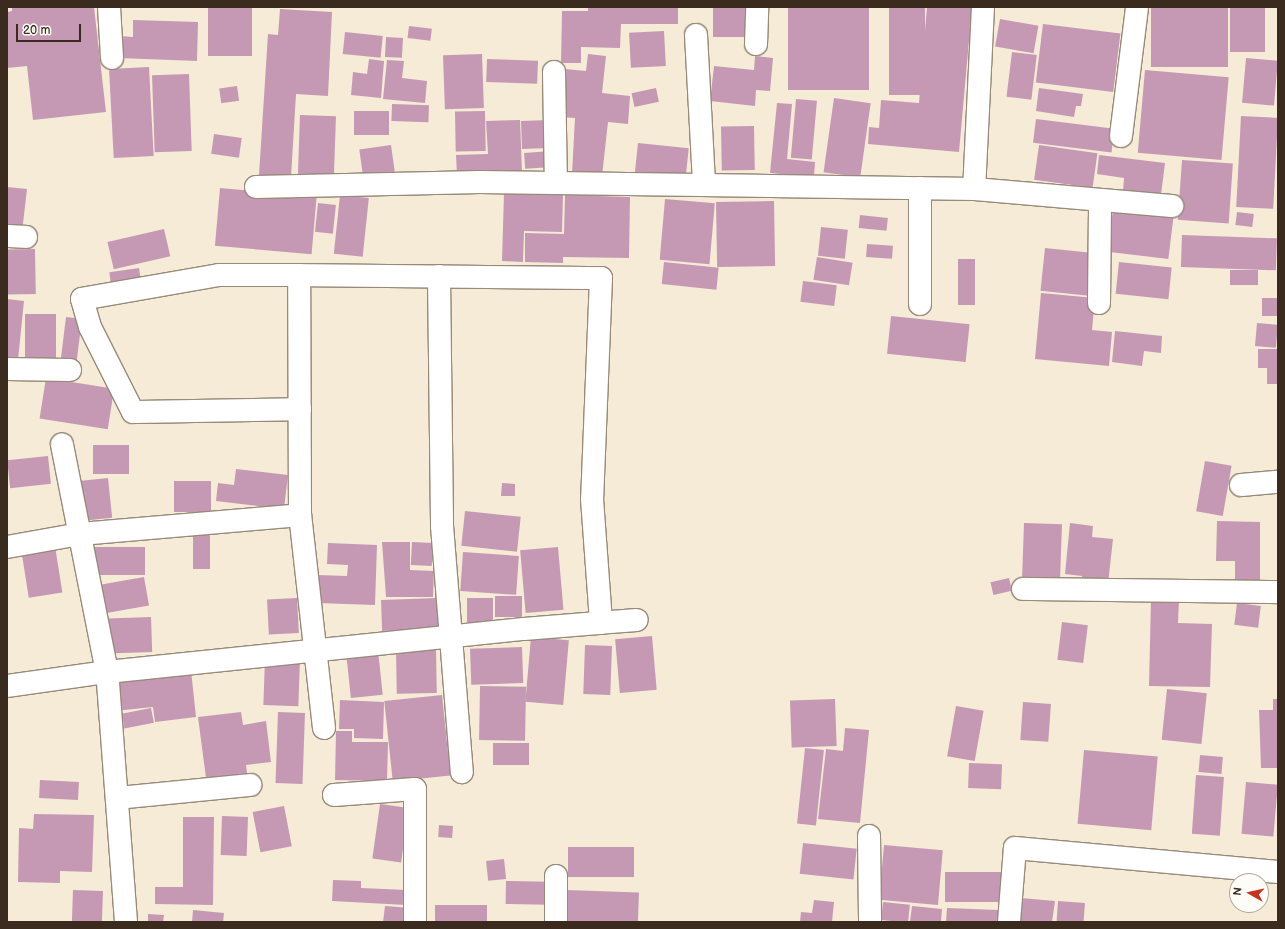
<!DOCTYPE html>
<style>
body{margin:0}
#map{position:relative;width:1285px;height:929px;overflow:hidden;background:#f6ebd7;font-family:"Balsamiq Sans",sans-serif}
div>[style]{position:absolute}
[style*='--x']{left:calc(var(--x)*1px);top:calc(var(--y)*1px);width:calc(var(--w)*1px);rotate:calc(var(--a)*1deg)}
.building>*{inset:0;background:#c599b4;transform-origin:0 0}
.roads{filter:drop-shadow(1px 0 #988a7a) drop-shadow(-1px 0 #988a7a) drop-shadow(0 1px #988a7a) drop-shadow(0 -1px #988a7a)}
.minor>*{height:22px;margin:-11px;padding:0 11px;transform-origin:11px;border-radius:11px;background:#fff}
span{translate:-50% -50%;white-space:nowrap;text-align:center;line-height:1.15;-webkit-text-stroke:4px #fdfcf7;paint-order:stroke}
.frame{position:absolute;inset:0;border:8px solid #3b2a1e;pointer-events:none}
.north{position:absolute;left:1229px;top:873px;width:40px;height:40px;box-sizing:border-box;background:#fdfcf7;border:1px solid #afa8a0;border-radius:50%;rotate:278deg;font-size:11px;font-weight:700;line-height:16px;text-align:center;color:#3b2a1e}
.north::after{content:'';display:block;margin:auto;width:14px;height:18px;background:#c8321e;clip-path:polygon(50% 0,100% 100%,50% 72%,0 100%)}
.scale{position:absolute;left:16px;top:24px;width:65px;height:18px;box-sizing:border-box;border:2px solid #3b2a1e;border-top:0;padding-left:5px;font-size:12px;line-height:14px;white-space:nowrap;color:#3b2a1e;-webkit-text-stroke:3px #fdfcf7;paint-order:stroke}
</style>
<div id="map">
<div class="building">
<i style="clip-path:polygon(12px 7px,94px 7px,106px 112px,33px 120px,27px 66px,7px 68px,7px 12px,12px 11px)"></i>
<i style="left:208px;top:7px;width:44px;height:49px"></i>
<i style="clip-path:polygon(588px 7px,678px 7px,678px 24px,621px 24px,620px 48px,581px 47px,581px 63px,561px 63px,562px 11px,588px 11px)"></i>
<i style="left:713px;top:7px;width:34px;height:30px"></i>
<i style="left:788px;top:7px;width:81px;height:83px"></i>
<i style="left:889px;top:7px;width:36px;height:88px"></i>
<i style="clip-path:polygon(927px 7px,972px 7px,959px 152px,868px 144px,869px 127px,879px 128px,881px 100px,919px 103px)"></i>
<i style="left:1151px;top:7px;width:77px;height:60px"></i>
<i style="left:1230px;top:7px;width:35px;height:45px"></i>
<i style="clip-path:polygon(280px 9px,332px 12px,328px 96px,296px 94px,291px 177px,259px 175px,268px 34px,278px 35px)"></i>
<i style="left:1000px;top:19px;width:39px;height:28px;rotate:10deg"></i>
<i style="clip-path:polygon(133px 20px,198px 22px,197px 61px,119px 58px,119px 36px,133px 37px)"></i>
<i style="left:1043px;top:24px;width:78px;height:59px;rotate:7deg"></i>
<i style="left:409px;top:26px;width:23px;height:12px;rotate:7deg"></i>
<i style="left:664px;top:31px;width:35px;height:35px;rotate:87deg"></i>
<i style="left:345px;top:32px;width:38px;height:22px;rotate:6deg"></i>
<i style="left:386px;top:37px;width:17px;height:20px;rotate:3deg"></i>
<i style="left:1012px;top:52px;width:25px;height:45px;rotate:7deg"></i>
<i style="left:482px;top:54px;width:54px;height:39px;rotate:88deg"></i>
<i style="clip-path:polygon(588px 54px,606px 56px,602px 93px,630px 96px,628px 124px,608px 122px,602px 176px,572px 174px,575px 118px,560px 117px,565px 69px,586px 71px)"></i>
<i style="clip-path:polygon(755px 56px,773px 58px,770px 91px,756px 90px,755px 106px,710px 101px,714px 66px,754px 70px)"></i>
<i style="left:1246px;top:58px;width:32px;height:45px;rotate:5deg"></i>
<i style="clip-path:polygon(369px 59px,384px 61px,381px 98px,351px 95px,353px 72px,367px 74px)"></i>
<i style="left:487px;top:59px;width:51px;height:23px;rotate:2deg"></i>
<i style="clip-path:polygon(387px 60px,404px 61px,402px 78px,427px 81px,425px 103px,383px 99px)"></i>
<i style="left:149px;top:67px;width:89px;height:40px;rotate:87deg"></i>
<i style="left:1145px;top:70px;width:84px;height:83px;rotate:5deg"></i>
<i style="left:189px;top:74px;width:77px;height:37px;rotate:88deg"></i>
<i style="left:237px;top:86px;width:15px;height:18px;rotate:82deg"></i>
<i style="left:656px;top:88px;width:14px;height:25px;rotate:78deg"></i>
<i style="clip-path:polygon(1039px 88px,1083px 94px,1081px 106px,1076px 106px,1074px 117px,1036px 111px)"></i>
<i style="left:834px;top:98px;width:37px;height:75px;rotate:8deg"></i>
<i style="left:796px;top:99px;width:21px;height:59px;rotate:5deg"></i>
<i style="clip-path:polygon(777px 103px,792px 104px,787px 159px,815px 162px,814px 177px,770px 173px)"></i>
<i style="left:392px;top:104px;width:37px;height:17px;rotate:2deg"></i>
<i style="left:354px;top:111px;width:35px;height:24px"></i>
<i style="left:485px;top:111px;width:40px;height:30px;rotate:89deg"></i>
<i style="left:300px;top:115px;width:36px;height:60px;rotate:2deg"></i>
<i style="left:1241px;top:116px;width:37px;height:91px;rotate:3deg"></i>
<i style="left:1036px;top:119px;width:79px;height:24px;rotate:7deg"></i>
<i style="clip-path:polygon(520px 120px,522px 172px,457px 175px,456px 155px,488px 154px,486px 121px)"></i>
<i style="left:549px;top:120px;width:28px;height:28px;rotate:88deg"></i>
<i style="left:754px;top:126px;width:44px;height:33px;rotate:89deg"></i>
<i style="left:214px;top:134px;width:28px;height:20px;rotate:8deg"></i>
<i style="left:638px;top:143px;width:51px;height:31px;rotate:6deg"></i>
<i style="left:391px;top:145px;width:27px;height:32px;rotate:82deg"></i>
<i style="left:1039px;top:145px;width:59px;height:35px;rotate:8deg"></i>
<i style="left:551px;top:151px;width:16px;height:27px;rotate:86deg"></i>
<i style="clip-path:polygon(1099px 155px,1165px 163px,1161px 195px,1123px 191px,1124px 178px,1097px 174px)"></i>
<i style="left:1182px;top:160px;width:51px;height:60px;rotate:4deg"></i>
<i style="clip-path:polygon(7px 187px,27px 189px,22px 232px,7px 230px)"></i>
<i style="left:220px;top:188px;width:97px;height:58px;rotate:5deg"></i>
<i style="clip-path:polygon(504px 193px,563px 194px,562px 232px,524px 231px,523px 262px,502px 261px)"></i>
<i style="left:340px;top:195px;width:29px;height:59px;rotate:6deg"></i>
<i style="clip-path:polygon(565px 195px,630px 197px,629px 258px,563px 257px,563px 263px,525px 262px,525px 233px,564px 234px)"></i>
<i style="left:665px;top:199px;width:50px;height:61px;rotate:5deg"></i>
<i style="left:774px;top:201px;width:65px;height:58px;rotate:89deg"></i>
<i style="left:318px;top:203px;width:18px;height:29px;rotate:6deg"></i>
<i style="left:1113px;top:209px;width:61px;height:43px;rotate:7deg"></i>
<i style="left:1237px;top:212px;width:17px;height:13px;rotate:7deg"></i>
<i style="left:860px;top:215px;width:28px;height:13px;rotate:6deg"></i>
<i style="left:821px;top:227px;width:27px;height:29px;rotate:6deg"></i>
<i style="left:164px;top:229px;width:28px;height:58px;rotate:77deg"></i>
<i style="left:1182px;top:235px;width:95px;height:32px;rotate:2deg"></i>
<i style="left:867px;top:244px;width:26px;height:13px;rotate:4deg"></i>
<i style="left:1045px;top:248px;width:51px;height:43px;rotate:6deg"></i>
<i style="left:35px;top:249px;width:45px;height:28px;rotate:89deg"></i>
<i style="left:817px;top:257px;width:36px;height:23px;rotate:9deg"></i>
<i style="left:958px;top:259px;width:17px;height:46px"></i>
<i style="left:664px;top:262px;width:55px;height:22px;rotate:6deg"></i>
<i style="left:1119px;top:262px;width:53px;height:32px;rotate:6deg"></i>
<i style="left:139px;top:268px;width:14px;height:30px;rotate:82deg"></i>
<i style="left:1230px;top:270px;width:28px;height:15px"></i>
<i style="left:803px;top:281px;width:34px;height:21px;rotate:7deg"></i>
<i style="clip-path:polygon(1041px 293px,1095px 298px,1092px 330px,1112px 332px,1109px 366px,1035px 359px)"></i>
<i style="left:1278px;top:298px;width:18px;height:16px;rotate:90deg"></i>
<i style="clip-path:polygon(7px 299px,24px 301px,18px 360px,7px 359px)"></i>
<i style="left:25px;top:314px;width:31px;height:45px"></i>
<i style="left:891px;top:316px;width:79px;height:38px;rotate:6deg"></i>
<i style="left:66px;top:317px;width:16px;height:42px;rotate:7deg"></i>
<i style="left:1257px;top:323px;width:21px;height:23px;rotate:5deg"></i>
<i style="clip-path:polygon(1115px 331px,1162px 336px,1161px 353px,1144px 351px,1142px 366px,1112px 362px)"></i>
<i style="clip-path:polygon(1258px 349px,1278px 349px,1278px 384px,1267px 384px,1267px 368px,1258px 368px)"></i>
<i style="left:46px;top:378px;width:69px;height:41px;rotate:9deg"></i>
<i style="left:93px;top:445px;width:36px;height:29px"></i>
<i style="left:48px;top:456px;width:28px;height:41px;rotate:84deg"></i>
<i style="left:1205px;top:461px;width:27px;height:51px;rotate:10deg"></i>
<i style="clip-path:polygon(236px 469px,288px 475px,284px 509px,216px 501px,218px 483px,234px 485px)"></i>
<i style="left:108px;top:478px;width:40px;height:34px;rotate:84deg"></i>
<i style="left:174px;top:481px;width:37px;height:31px"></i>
<i style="clip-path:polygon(502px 483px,515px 484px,515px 496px,501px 496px)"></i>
<i style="left:465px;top:511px;width:56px;height:35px;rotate:6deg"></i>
<i style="clip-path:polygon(1217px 521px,1260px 522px,1260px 581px,1235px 581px,1235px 561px,1216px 561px)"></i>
<i style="left:1024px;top:523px;width:38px;height:59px;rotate:2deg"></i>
<i style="clip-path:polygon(1070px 523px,1093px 526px,1092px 537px,1113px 539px,1108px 584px,1082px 582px,1082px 576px,1065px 574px)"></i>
<i style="left:193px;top:531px;width:17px;height:38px"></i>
<i style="clip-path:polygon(382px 542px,410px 542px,410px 570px,434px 571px,433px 597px,386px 597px)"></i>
<i style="left:412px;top:542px;width:21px;height:23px;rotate:3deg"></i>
<i style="clip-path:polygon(328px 543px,377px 545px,375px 605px,317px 603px,318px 575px,347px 576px,348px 565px,327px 564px)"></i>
<i style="left:55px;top:546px;width:47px;height:34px;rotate:81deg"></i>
<i style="left:92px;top:547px;width:53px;height:28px"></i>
<i style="left:558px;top:547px;width:63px;height:38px;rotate:85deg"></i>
<i style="left:463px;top:552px;width:56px;height:39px;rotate:4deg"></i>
<i style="left:144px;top:577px;width:29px;height:49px;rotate:80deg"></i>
<i style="left:1009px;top:578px;width:13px;height:19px;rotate:77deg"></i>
<i style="left:495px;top:596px;width:27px;height:21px"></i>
<i style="left:297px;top:598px;width:35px;height:30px;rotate:87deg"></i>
<i style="left:437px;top:598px;width:31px;height:56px;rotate:88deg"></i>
<i style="left:467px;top:598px;width:26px;height:24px"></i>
<i style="clip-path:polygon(1151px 599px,1179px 599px,1178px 623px,1212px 624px,1210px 687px,1149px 686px)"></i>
<i style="left:1237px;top:603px;width:24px;height:22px;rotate:7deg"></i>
<i style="left:151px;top:617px;width:35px;height:45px;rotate:88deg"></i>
<i style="left:1062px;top:622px;width:26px;height:38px;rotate:7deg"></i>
<i style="left:652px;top:636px;width:54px;height:37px;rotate:85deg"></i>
<i style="left:531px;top:637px;width:38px;height:65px;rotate:5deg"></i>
<i style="left:585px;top:645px;width:27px;height:49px;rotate:2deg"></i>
<i style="left:522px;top:647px;width:36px;height:52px;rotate:88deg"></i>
<i style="left:436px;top:649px;width:44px;height:40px;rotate:89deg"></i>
<i style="left:378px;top:650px;width:45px;height:32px;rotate:84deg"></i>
<i style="left:265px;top:658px;width:35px;height:47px;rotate:2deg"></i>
<i style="clip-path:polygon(191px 670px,196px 717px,155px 722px,153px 707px,115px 711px,112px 678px)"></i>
<i style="left:480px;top:686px;width:46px;height:54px;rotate:1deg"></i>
<i style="left:1167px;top:689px;width:40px;height:51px;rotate:6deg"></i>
<i style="left:442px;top:695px;width:81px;height:58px;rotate:84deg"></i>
<i style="left:835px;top:699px;width:47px;height:45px;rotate:88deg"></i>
<i style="clip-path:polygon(1273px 699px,1278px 699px,1278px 768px,1261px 768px,1259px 710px,1273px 710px)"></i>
<i style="clip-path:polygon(340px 700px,384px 702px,383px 739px,354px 738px,354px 729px,339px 729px)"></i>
<i style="left:1023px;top:702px;width:28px;height:38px;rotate:4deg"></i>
<i style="left:956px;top:706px;width:28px;height:51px;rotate:10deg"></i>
<i style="left:151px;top:708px;width:15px;height:30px;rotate:79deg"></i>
<i style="clip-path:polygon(241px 712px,243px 725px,266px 721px,271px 762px,246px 765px,247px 773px,206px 778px,198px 717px)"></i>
<i style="left:278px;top:712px;width:27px;height:71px;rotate:2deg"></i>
<i style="clip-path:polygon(845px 728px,869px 730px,860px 823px,818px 819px,826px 749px,843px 751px)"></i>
<i style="clip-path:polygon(336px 731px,352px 731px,352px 742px,388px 742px,387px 781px,335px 780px)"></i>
<i style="left:493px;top:743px;width:36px;height:22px"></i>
<i style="left:805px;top:748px;width:19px;height:76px;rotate:6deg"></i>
<i style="left:1084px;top:750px;width:74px;height:74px;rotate:5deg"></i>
<i style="left:1200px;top:755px;width:23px;height:17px;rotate:5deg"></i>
<i style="left:969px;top:763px;width:33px;height:25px;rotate:2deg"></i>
<i style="left:1196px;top:775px;width:28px;height:59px;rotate:4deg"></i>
<i style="left:40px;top:780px;width:39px;height:18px;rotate:3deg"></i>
<i style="left:1246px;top:782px;width:32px;height:52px;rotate:5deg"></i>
<i style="left:380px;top:804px;width:29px;height:55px;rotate:8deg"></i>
<i style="left:284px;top:806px;width:41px;height:32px;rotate:79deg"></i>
<i style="clip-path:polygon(34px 814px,94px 815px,92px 872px,60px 871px,60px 883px,18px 882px,19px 828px,33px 829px)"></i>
<i style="left:222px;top:816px;width:26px;height:39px;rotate:2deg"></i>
<i style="clip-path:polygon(183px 817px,214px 817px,213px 905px,155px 904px,155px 887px,183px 887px)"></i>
<i style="left:439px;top:825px;width:14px;height:12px;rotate:4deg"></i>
<i style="left:803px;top:843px;width:54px;height:31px;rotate:6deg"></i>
<i style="left:884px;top:845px;width:59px;height:55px;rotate:5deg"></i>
<i style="left:634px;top:847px;width:30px;height:66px;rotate:90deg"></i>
<i style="left:504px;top:859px;width:20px;height:18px;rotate:84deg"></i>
<i style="left:945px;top:872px;width:60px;height:30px"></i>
<i style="clip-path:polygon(333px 880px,361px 881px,361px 888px,407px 890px,406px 905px,332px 901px)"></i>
<i style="left:506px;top:881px;width:43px;height:23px;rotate:1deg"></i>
<i style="left:73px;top:890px;width:30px;height:32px;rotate:2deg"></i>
<i style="left:566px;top:890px;width:73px;height:32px;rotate:2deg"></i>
<i style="clip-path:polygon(1021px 898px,1055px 901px,1052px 922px,1018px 922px)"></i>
<i style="clip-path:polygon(814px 900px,834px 902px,832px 922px,800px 922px,801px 912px,812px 913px)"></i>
<i style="left:1058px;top:901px;width:27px;height:21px;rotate:4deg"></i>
<i style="left:883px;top:902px;width:27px;height:18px;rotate:6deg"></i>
<i style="left:435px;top:905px;width:52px;height:17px"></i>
<i style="clip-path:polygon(385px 906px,412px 908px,411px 922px,383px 922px)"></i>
<i style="clip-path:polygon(912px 906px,942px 909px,941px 922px,910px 922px)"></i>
<i style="clip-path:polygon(947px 908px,998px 910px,998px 922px,946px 922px)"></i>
<i style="clip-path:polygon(193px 910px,224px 913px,223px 922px,192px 922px)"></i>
<i style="clip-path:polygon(148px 914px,164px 915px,163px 922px,148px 922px)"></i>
</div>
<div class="roads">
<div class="minor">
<i style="--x:109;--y:7;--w:51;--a:86.6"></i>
<i style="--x:983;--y:7;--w:182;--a:92.8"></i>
<i style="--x:974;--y:189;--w:199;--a:4.9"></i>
<i style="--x:696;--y:35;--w:150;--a:86.9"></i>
<i style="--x:756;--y:44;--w:37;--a:-88"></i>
<i style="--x:554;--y:72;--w:111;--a:89"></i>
<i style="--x:1121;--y:136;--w:130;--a:-82.9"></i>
<i style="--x:256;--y:187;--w:224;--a:-1.3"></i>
<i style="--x:480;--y:182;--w:494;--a:0.8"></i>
<i style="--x:7;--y:236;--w:19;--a:3"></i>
<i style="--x:299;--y:275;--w:80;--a:180"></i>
<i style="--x:219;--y:275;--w:139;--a:170.1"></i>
<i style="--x:82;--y:299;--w:29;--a:74"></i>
<i style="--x:90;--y:327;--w:95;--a:63.2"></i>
<i style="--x:133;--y:412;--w:167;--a:-1"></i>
<i style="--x:439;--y:276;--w:250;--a:89.3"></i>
<i style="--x:442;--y:526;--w:247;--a:85.4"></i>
<i style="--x:1099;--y:303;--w:103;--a:-89.4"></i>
<i style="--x:920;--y:304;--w:116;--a:-90"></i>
<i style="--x:7;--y:369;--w:63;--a:0.9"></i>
<i style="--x:1241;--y:485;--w:37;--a:-5"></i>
<i style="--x:7;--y:547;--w:74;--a:-10.1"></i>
<i style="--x:80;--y:534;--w:221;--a:-4.9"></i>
<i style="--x:1023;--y:589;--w:255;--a:0.7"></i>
<i style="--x:7;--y:686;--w:101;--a:-8"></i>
<i style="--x:107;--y:672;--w:232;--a:-101.2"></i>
<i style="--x:324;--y:728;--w:214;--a:-96.4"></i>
<i style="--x:300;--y:515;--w:240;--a:-90.2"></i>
<i style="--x:299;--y:275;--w:302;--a:0.6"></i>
<i style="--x:601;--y:278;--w:221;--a:92.3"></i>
<i style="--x:592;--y:499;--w:124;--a:85.8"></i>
<i style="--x:334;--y:795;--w:81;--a:-4.2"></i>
<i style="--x:415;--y:789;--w:133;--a:90"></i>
<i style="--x:117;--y:798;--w:134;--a:-5.6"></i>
<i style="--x:869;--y:836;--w:86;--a:89.3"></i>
<i style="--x:556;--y:876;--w:46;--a:90"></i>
<i style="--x:126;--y:922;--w:251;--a:-94.3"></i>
<i style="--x:107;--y:672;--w:419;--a:-5.9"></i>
<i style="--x:524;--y:629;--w:113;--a:-4.6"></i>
<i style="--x:1009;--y:922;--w:74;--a:-85.4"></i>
<i style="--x:1015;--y:848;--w:264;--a:5.2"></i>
</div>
</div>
<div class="frame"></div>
<div class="north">N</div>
<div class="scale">20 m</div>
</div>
